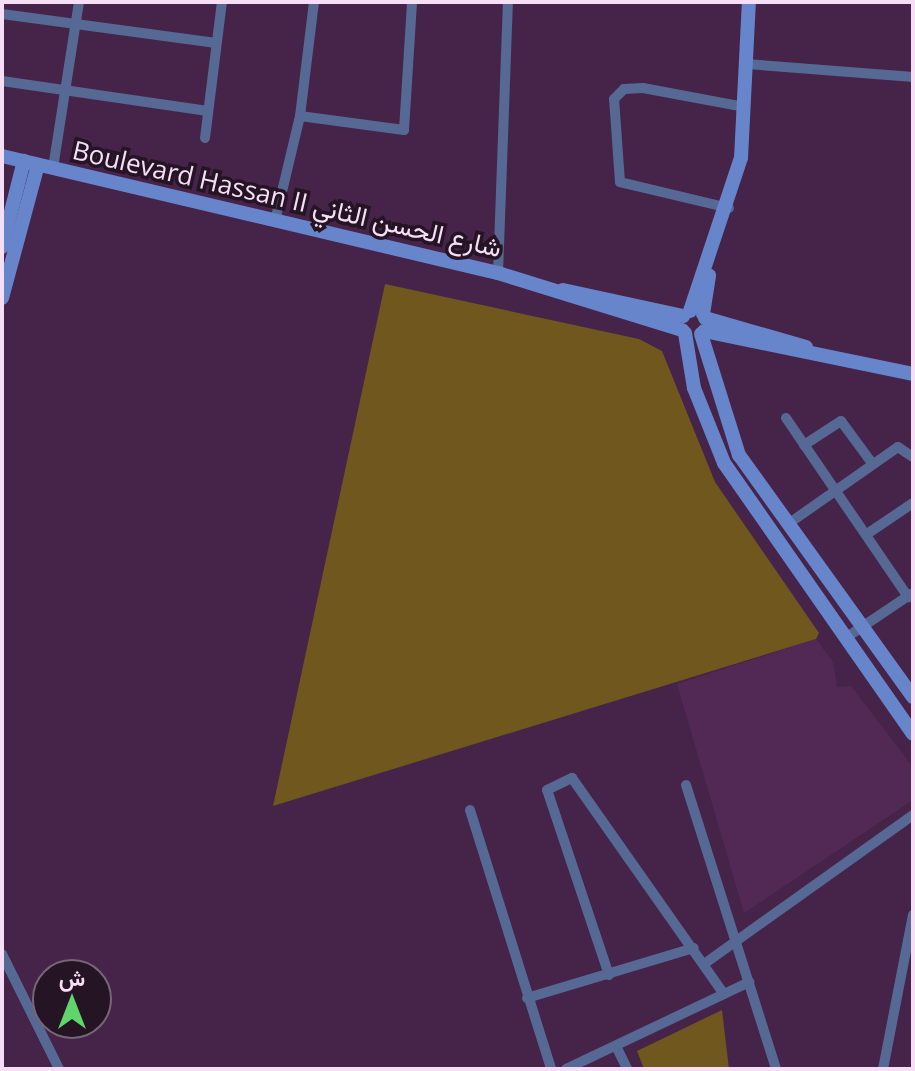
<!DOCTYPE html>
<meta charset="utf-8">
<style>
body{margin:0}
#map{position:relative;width:915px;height:1071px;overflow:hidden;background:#462348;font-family:"Open Sans",Vazirmatn,sans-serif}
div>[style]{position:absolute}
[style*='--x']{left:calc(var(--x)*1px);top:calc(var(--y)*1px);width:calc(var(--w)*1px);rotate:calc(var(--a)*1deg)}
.built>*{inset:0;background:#522954}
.green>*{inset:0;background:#6f571d}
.street>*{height:10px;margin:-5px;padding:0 5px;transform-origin:5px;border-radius:5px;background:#556994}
.secondary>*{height:14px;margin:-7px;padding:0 7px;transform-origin:7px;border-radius:7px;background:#6785cb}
span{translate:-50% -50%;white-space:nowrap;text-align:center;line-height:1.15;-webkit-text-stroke:7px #241424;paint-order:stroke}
.street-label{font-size:26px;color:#f6dff6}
.frame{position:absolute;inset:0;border:4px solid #f6dff6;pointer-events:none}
.north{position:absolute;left:32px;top:959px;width:80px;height:80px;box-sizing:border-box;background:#241424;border:2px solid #786578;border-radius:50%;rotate:0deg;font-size:22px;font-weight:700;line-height:32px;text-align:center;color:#f6dff6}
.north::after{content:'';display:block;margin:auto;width:28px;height:36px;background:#5fd56b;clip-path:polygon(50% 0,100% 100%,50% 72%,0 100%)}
</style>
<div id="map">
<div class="built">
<i style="clip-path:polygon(816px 639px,833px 662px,837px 687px,851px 686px,913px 767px,913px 800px,744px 913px,677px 684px)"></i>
</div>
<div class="green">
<i style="clip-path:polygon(385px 284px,639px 339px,662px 351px,715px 482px,819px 633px,816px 639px,273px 806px)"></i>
<i style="clip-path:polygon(722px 1010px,729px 1069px,644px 1069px,637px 1051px)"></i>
</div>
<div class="street">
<i style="--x:2;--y:14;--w:216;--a:7.7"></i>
<i style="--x:747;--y:64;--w:167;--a:4.5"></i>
<i style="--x:2;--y:81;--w:208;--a:8.3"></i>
<i style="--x:300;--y:116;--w:105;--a:7.7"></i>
<i style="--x:404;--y:130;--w:128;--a:-86.4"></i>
<i style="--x:205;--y:138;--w:137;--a:-82.9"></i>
<i style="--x:53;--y:168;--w:168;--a:-81.1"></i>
<i style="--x:729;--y:208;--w:112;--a:-166.6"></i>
<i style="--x:620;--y:182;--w:83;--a:-94.1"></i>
<i style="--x:614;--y:99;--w:14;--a:-45"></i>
<i style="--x:624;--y:89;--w:19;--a:-3"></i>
<i style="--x:643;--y:88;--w:104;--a:10.6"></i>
<i style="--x:275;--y:221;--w:108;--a:-76.6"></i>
<i style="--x:300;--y:116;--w:115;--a:-83"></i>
<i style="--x:498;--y:273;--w:271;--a:-87.9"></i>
<i style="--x:786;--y:418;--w:217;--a:55.7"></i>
<i style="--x:804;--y:445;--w:44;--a:-33"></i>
<i style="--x:841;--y:421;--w:52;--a:53.6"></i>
<i style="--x:788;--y:524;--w:134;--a:-35"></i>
<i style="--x:898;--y:447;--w:18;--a:34"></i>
<i style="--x:867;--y:534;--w:55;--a:-34"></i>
<i style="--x:847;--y:637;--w:77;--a:-33.9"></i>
<i style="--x:686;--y:785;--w:298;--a:72.4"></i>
<i style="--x:470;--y:810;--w:271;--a:72.6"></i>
<i style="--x:2;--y:954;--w:128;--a:63.6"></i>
<i style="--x:704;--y:964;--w:257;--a:-35.5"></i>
<i style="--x:609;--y:975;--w:195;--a:-108.5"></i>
<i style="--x:547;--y:790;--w:28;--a:-26"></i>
<i style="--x:572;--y:778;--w:264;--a:54.9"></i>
<i style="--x:527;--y:998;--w:174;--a:-16.7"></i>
<i style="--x:616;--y:1046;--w:25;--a:64"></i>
<i style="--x:566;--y:1069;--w:203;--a:-25.4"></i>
<i style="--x:883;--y:1069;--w:157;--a:-79"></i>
</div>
<div class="secondary">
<i style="--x:2;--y:156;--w:510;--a:13.27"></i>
<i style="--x:498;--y:273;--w:193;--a:17.2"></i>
<i style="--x:2;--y:247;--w:89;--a:-75.7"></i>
<i style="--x:563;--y:290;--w:123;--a:12.2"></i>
<i style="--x:2;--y:298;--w:138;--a:-74.9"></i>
<i style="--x:690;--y:311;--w:161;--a:-71.6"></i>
<i style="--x:741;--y:158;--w:156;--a:-87.1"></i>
<i style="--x:703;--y:314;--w:39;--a:-81"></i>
<i style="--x:705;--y:318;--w:105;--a:16"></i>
<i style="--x:704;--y:331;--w:213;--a:11.6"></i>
<i style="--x:685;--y:333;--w:56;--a:80.7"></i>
<i style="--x:694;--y:388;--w:81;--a:68.2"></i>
<i style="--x:724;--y:463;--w:330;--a:55.1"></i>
<i style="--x:701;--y:334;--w:127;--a:72.6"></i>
<i style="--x:739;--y:455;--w:298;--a:54.3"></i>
</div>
<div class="street-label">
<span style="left:287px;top:199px;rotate:13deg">Boulevard Hassan II شارع الحسن الثاني</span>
</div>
<div class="frame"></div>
<div class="north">ش</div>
</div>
